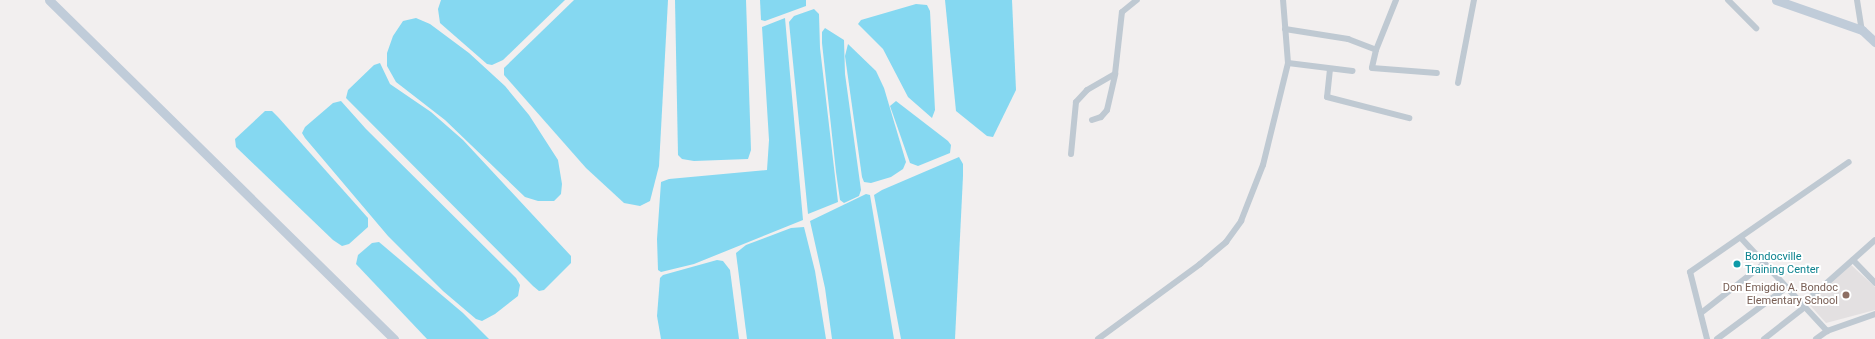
<!DOCTYPE html>
<style>
body{margin:0}
#map{position:relative;width:1875px;height:339px;overflow:hidden;background:#f2efef;font-family:Roboto,sans-serif}
div>[style]{position:absolute}
[style*='--x']{left:calc(var(--x)*1px);top:calc(var(--y)*1px);width:calc(var(--w)*1px);rotate:calc(var(--a)*1deg)}
.education>*{inset:0;background:#e3e0e1}
.water>*{inset:0;background:#85d8f1}
.street>*{height:6px;margin:-3px;padding:0 3px;transform-origin:3px;border-radius:3px;background:#bfc9d2}
.secondary>*{height:9px;margin:-4.5px;padding:0 4.5px;transform-origin:4.5px;border-radius:4.5px;background:#c0ccd9}
.dots>*{width:11px;height:11px;translate:-50% -50%;box-sizing:border-box;border:2px solid #fff;border-radius:50%}
span{translate:-50% -50%;white-space:nowrap;text-align:center;line-height:1.15;-webkit-text-stroke:4px #fff;paint-order:stroke}
.culture-label{font-size:11px;color:#0d838f}
.left{translate:0 -50%;text-align:left}
.education-label{font-size:11px;color:#785e54}
.right{translate:-100% -50%;text-align:right}
</style>
<div id="map">
<div class="education">
<i style="clip-path:polygon(1850px 264px,1875px 287px,1875px 310px,1826px 323px,1808px 303px)"></i>
</div>
<div class="water">
<i style="clip-path:polygon(441px 0,565px 0,503px 60px,492px 65px,487px 64px,440px 23px,438px 9px)"></i>
<i style="clip-path:polygon(574px 0,668px 0,659px 166px,650px 201px,640px 206px,624px 203px,586px 168px,504px 75px,504px 68px)"></i>
<i style="clip-path:polygon(675px 0,746px 0,751px 150px,748px 159px,694px 161px,682px 159px,678px 155px)"></i>
<i style="clip-path:polygon(760px 0,806px 0,806px 6px,765px 21px,761px 20px)"></i>
<i style="clip-path:polygon(945px 0,1012px 0,1016px 90px,993px 137px,987px 136px,956px 111px)"></i>
<i style="clip-path:polygon(916px 4px,927px 5px,930px 11px,935px 110px,932px 118px,908px 97px,883px 49px,858px 24px,861px 20px)"></i>
<i style="clip-path:polygon(814px 9px,819px 14px,820px 48px,838px 202px,808px 214px,789px 22px,794px 16px)"></i>
<i style="clip-path:polygon(416px 18px,430px 24px,469px 53px,505px 86px,529px 115px,558px 160px,562px 184px,561px 194px,554px 201px,538px 201px,525px 197px,445px 120px,396px 82px,387px 66px,387px 53px,393px 36px,403px 21px)"></i>
<i style="clip-path:polygon(785px 18px,803px 220px,694px 264px,661px 272px,658px 270px,657px 239px,661px 182px,669px 179px,767px 170px,769px 140px,762px 27px)"></i>
<i style="clip-path:polygon(825px 28px,844px 40px,845px 74px,861px 190px,859px 196px,844px 203px,840px 200px,836px 172px,822px 43px,822px 32px)"></i>
<i style="clip-path:polygon(848px 44px,876px 71px,884px 88px,906px 162px,903px 169px,891px 177px,871px 183px,864px 182px,862px 177px,845px 56px)"></i>
<i style="clip-path:polygon(380px 63px,390px 84px,431px 112px,463px 140px,571px 256px,571px 263px,544px 290px,539px 291px,533px 286px,346px 98px,348px 90px,374px 65px)"></i>
<i style="clip-path:polygon(341px 101px,366px 129px,516px 278px,520px 285px,518px 296px,495px 314px,482px 321px,476px 319px,443px 291px,388px 236px,305px 138px,302px 133px,305px 127px,333px 103px)"></i>
<i style="clip-path:polygon(896px 101px,948px 141px,951px 145px,950px 153px,918px 166px,910px 163px,890px 106px)"></i>
<i style="clip-path:polygon(265px 111px,272px 111px,278px 117px,368px 218px,368px 227px,349px 244px,342px 246px,333px 240px,236px 147px,235px 139px)"></i>
<i style="clip-path:polygon(959px 157px,963px 164px,963px 176px,955px 339px,901px 339px,874px 195px,882px 190px)"></i>
<i style="clip-path:polygon(866px 194px,870px 195px,894px 339px,832px 339px,825px 288px,810px 221px)"></i>
<i style="clip-path:polygon(804px 227px,815px 271px,826px 339px,747px 339px,736px 253px,746px 245px,791px 228px)"></i>
<i style="clip-path:polygon(379px 242px,463px 313px,489px 339px,427px 339px,356px 264px,358px 255px,372px 243px)"></i>
<i style="clip-path:polygon(717px 260px,723px 261px,730px 270px,739px 339px,661px 339px,657px 316px,660px 278px,663px 275px)"></i>
</div>
<div class="street">
<i style="--x:1728;--y:0;--w:40;--a:45"></i>
<i style="--x:1857;--y:0;--w:30;--a:81"></i>
<i style="--x:1285;--y:29;--w:64;--a:9"></i>
<i style="--x:1348;--y:39;--w:30;--a:21"></i>
<i style="--x:1376;--y:50;--w:54;--a:-68.2"></i>
<i style="--x:1376;--y:50;--w:18;--a:103"></i>
<i style="--x:1372;--y:68;--w:65;--a:4.4"></i>
<i style="--x:1288;--y:63;--w:65;--a:7"></i>
<i style="--x:1330;--y:69;--w:28;--a:96"></i>
<i style="--x:1327;--y:97;--w:85;--a:14.4"></i>
<i style="--x:1458;--y:83;--w:85;--a:-79.1"></i>
<i style="--x:1092;--y:120;--w:9;--a:-18"></i>
<i style="--x:1101;--y:117;--w:9;--a:-49"></i>
<i style="--x:1107;--y:110;--w:37;--a:-77"></i>
<i style="--x:1071;--y:154;--w:52;--a:-84.5"></i>
<i style="--x:1076;--y:102;--w:16;--a:-47"></i>
<i style="--x:1087;--y:90;--w:32;--a:-30"></i>
<i style="--x:1115;--y:74;--w:62;--a:-83.6"></i>
<i style="--x:1122;--y:12;--w:19;--a:-39"></i>
<i style="--x:1741;--y:238;--w:127;--a:47.2"></i>
<i style="--x:1853;--y:260;--w:32;--a:46"></i>
<i style="--x:1803;--y:304;--w:96;--a:-41.6"></i>
<i style="--x:1701;--y:313;--w:81;--a:-38"></i>
<i style="--x:1098;--y:339;--w:127;--a:-36.3"></i>
<i style="--x:1200;--y:264;--w:34;--a:-40"></i>
<i style="--x:1226;--y:242;--w:26;--a:-54"></i>
<i style="--x:1241;--y:221;--w:60;--a:-68.6"></i>
<i style="--x:1263;--y:165;--w:105;--a:-76.2"></i>
<i style="--x:1288;--y:63;--w:63;--a:-94.5"></i>
<i style="--x:1707;--y:339;--w:69;--a:-104.2"></i>
<i style="--x:1690;--y:272;--w:193;--a:-34.7"></i>
<i style="--x:1717;--y:339;--w:87;--a:-36.6"></i>
<i style="--x:1764;--y:339;--w:52;--a:-38"></i>
<i style="--x:1816;--y:339;--w:14;--a:-36"></i>
<i style="--x:1827;--y:331;--w:51;--a:-19.5"></i>
</div>
<div class="secondary">
<i style="--x:49;--y:0;--w:484;--a:44.5"></i>
<i style="--x:1776;--y:0;--w:91;--a:19.2"></i>
<i style="--x:1862;--y:30;--w:18;--a:43"></i>
</div>
<div class="dots">
<i style="left:1737px;top:264px;background:#0f9aa8"></i>
<i style="left:1846px;top:295px;background:#8d6e63"></i>
</div>
<div class="culture-label">
<span class="left" style="left:1745px;top:264px">Bondocville<br>Training Center</span>
</div>
<div class="education-label">
<span class="right" style="left:1838px;top:295px">Don Emigdio A. Bondoc<br>Elementary School</span>
</div>
</div>
